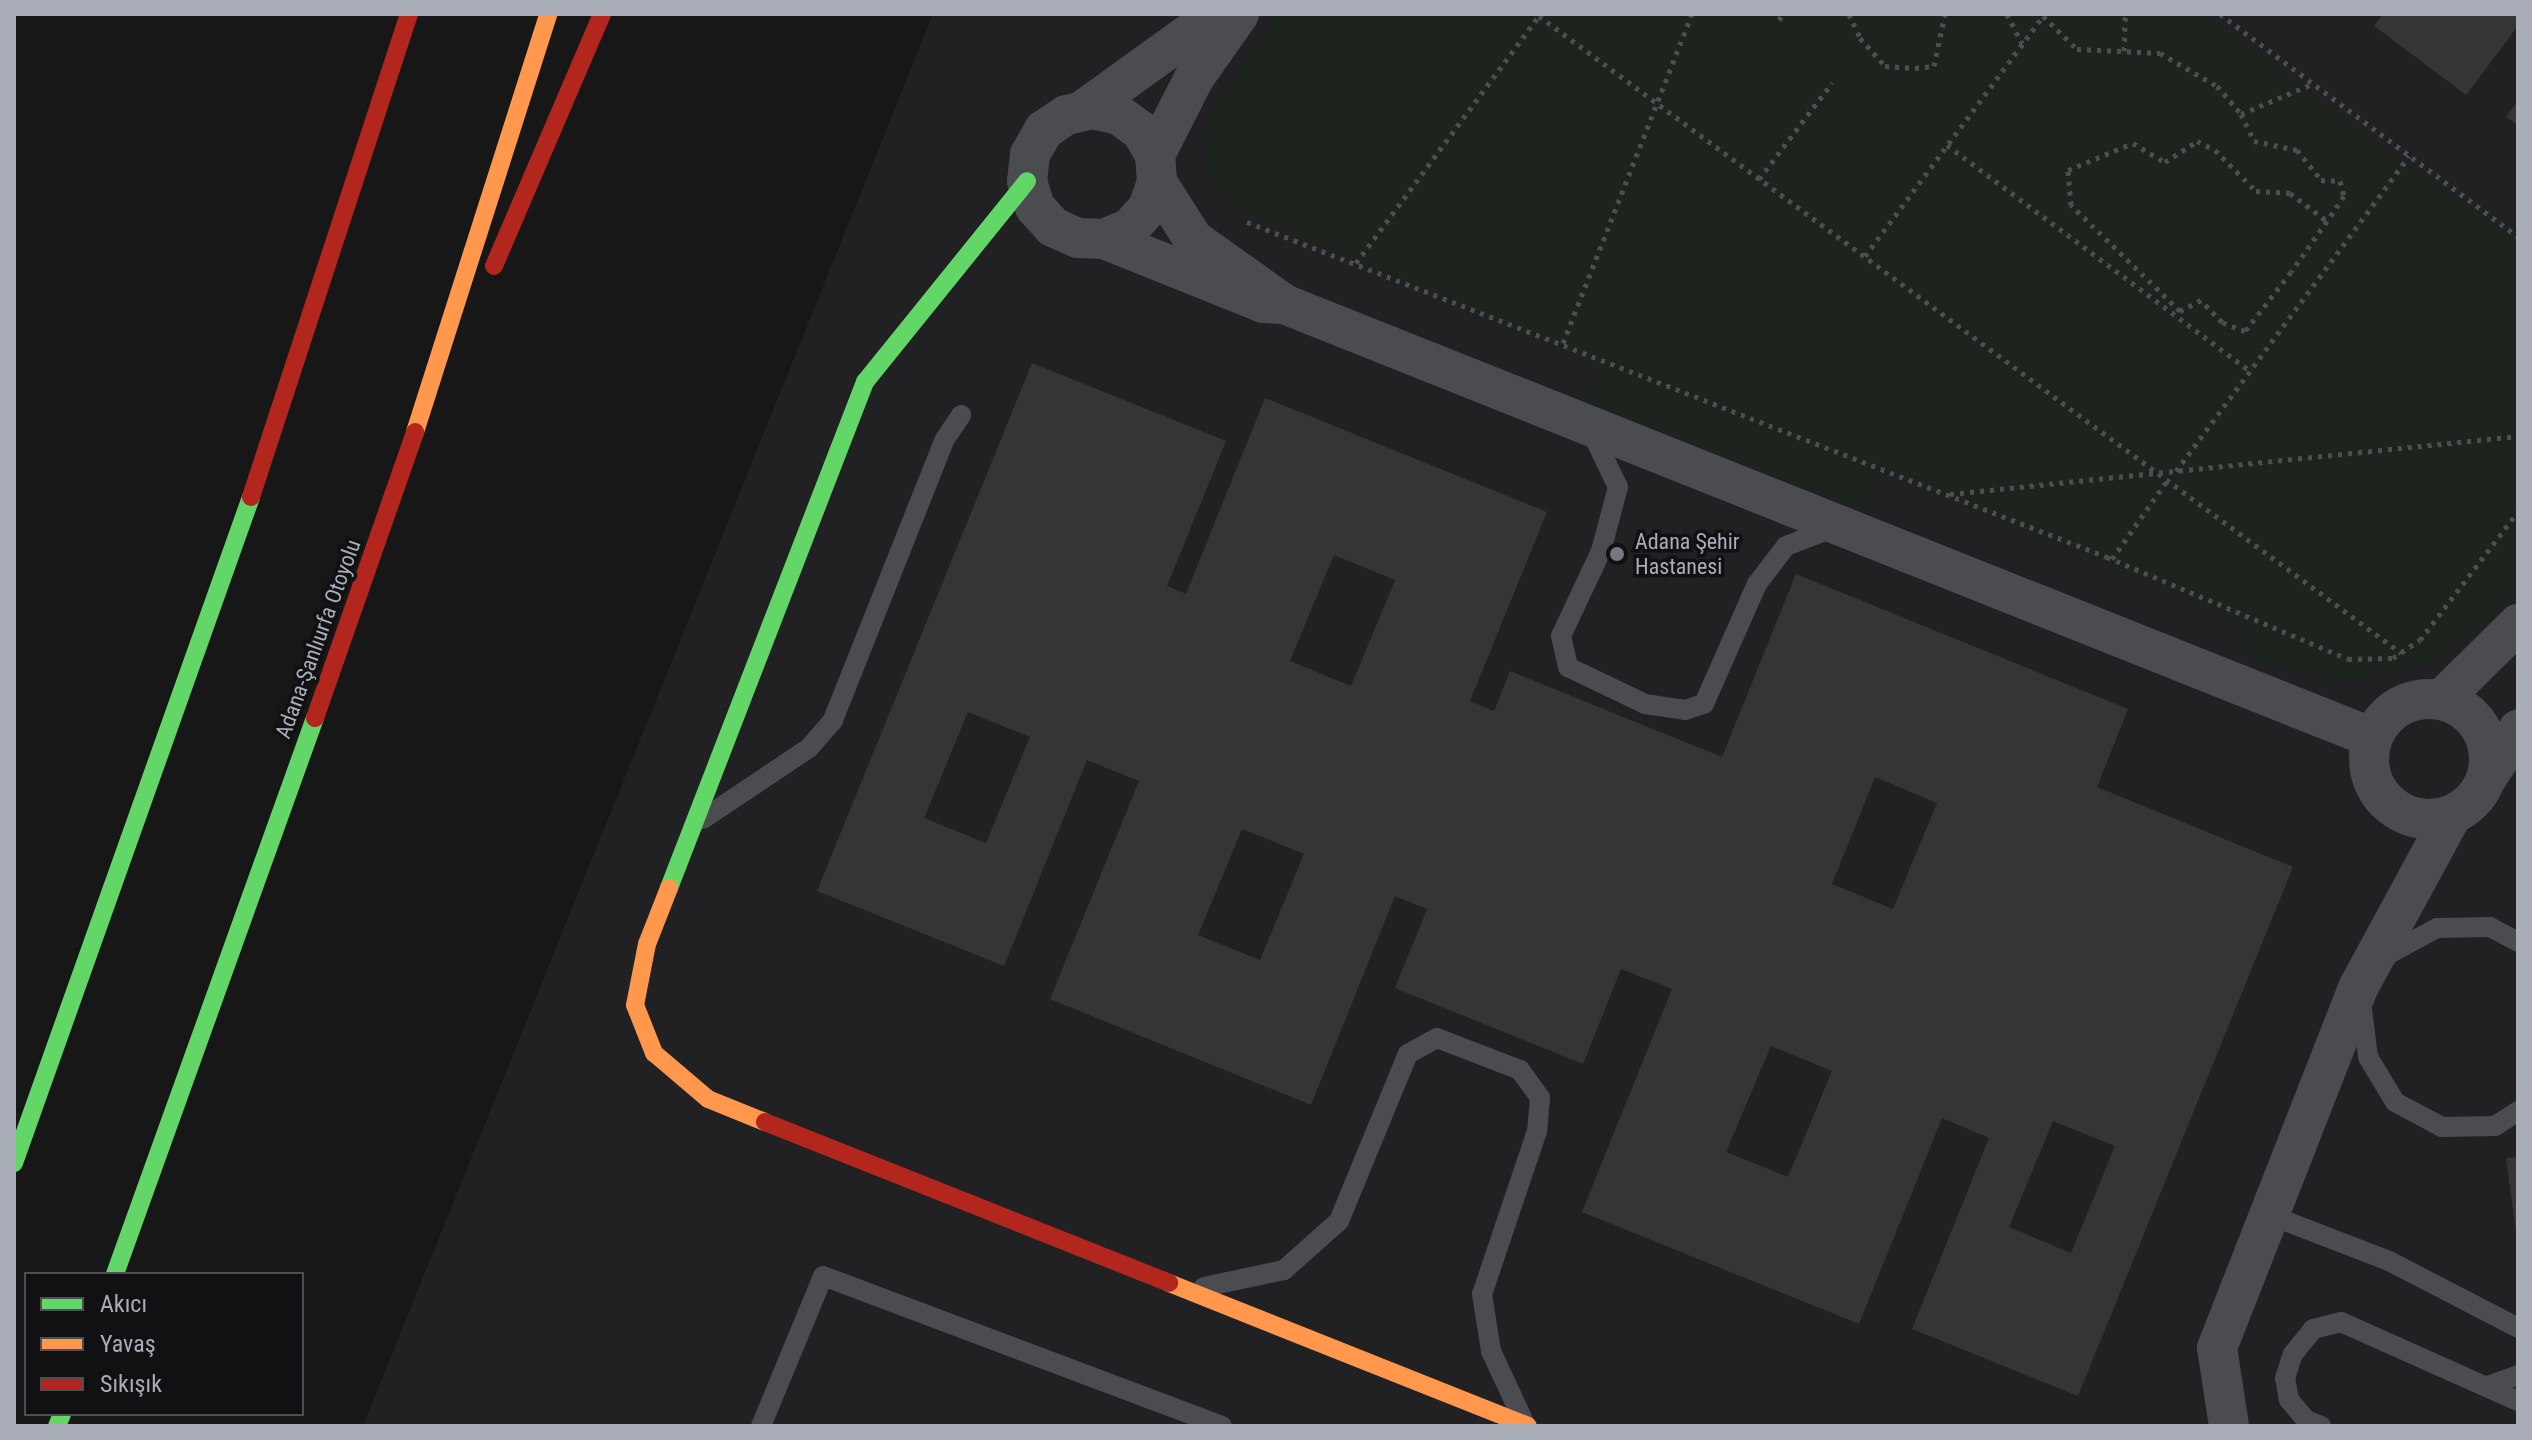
<!DOCTYPE html>
<meta charset="utf-8">
<style>
body{margin:0}
#map{position:relative;width:2532px;height:1440px;overflow:hidden;background:#171717;font-family:"Roboto Condensed",sans-serif}
div>[style]{position:absolute}
[style*='--x']{left:calc(var(--x)*1px);top:calc(var(--y)*1px);width:calc(var(--w)*1px);rotate:calc(var(--a)*1deg)}
.built>*{inset:0;background:#212123}
.green>*{inset:0;background:#1d241e}
.building>*{inset:0;background:#353536}
.path>*{height:5px;margin-top:-2.5px;transform-origin:0;background:repeating-linear-gradient(90deg,#4d4e52 0 4px,transparent 0 10px)}
.lane>*{height:20px;margin:-10px;padding:0 10px;transform-origin:10px;border-radius:10px;background:#4b4c50}
.street>*{height:40px;margin:-20px;padding:0 20px;transform-origin:20px;border-radius:20px;background:#4b4c50}
.street>.ring{margin:-20px;padding:0;box-sizing:content-box;background:none;border:40px solid #4b4c50;border-radius:50%}
.fast>*{height:18px;margin:-9px;padding:0 9px;transform-origin:9px;border-radius:9px;background:#63d668}
.slow>*{height:18px;margin:-9px;padding:0 9px;transform-origin:9px;border-radius:9px;background:#ff974d}
.jam>*{height:18px;margin:-9px;padding:0 9px;transform-origin:9px;border-radius:9px;background:#b3261e}
.dots>*{width:22px;height:22px;translate:-50% -50%;box-sizing:border-box;border:4px solid #111113;border-radius:50%}
span{translate:-50% -50%;white-space:nowrap;text-align:center;line-height:1.15;-webkit-text-stroke:7px #111113;paint-order:stroke}
.poi-label{font-size:22px;color:#a8adb8}
.left{translate:0 -50%;text-align:left}
.street-label{font-size:22px;color:#a8adb8}
.frame{position:absolute;inset:0;border:16px solid #a8adb8;pointer-events:none}
.legend{position:absolute;left:24px;top:1272px;width:280px;height:144px;box-sizing:border-box;background:#111113;border:2px solid #4d4f55;margin:0;padding:10px 14px;list-style:none;font-size:24px;color:#a8adb8}
.legend li{display:flex;align-items:center;gap:16px;height:40px}
.legend b{width:40px;border:2px solid #4d4f55}
</style>
<div id="map">
<div class="built">
<i style="clip-path:polygon(933px 14px,2518px 14px,2518px 1426px,363px 1426px)"></i>
</div>
<div class="green">
<i style="clip-path:polygon(1277px 14px,2205px 14px,2391px 153px,2518px 239px,2518px 588px,2490px 619px,2431px 661px,2347px 683px,2248px 658px,2249px 624px,1877px 468px,1864px 509px,1585px 400px,1600px 368px,1229px 204px,1204px 161px,1211px 114px)"></i>
</div>
<div class="building">
<i style="clip-path:polygon(2383px 14px,2518px 14px,2518px 26px,2466px 95px,2374px 26px)"></i>
<i style="clip-path:polygon(2518px 101px,2518px 125px,2506px 117px)"></i>
<i style="clip-path:polygon(evenodd,1032px 363px,1226px 441px,1167px 586px,1186px 594px,1265px 398px,1547px 512px,1470px 701px,1494px 711px,1510px 671px,1722px 757px,1796px 574px,2128px 709px,2097px 787px,2293px 867px,2078px 1396px,1912px 1329px,1989px 1138px,1942px 1118px,1859px 1324px,1582px 1212px,1672px 989px,1621px 969px,1583px 1064px,1395px 988px,1427px 909px,1395px 896px,1311px 1105px,1050px 999px,1139px 781px,1087px 760px,1004px 966px,817px 891px,1032px 363px,1334px 555px,1395px 580px,1351px 686px,1290px 661px,1334px 555px,1032px 363px,968px 712px,1030px 737px,986px 843px,924px 818px,968px 712px,1032px 363px,1875px 777px,1937px 803px,1893px 909px,1832px 884px,1875px 777px,1032px 363px,1242px 829px,1304px 854px,1260px 960px,1198px 935px,1242px 829px,1032px 363px,1771px 1046px,1832px 1071px,1788px 1177px,1726px 1152px,1771px 1046px,1032px 363px,2053px 1121px,2115px 1146px,2071px 1253px,2009px 1227px,2053px 1121px)"></i>
<i style="clip-path:polygon(2518px 1157px,2518px 1232px,2516px 1232px,2506px 1158px)"></i>
</div>
<div class="path">
<i style="--x:1849;--y:14;--w:26;--a:65"></i>
<i style="--x:1860;--y:38;--w:38;--a:48"></i>
<i style="--x:1885;--y:66;--w:30;--a:4"></i>
<i style="--x:1915;--y:68;--w:19;--a:-6"></i>
<i style="--x:1934;--y:66;--w:53;--a:-78.1"></i>
<i style="--x:2007;--y:14;--w:33;--a:63"></i>
<i style="--x:2220;--y:14;--w:372;--a:36.8"></i>
<i style="--x:1539;--y:16;--w:1072;--a:36.46"></i>
<i style="--x:2043;--y:16;--w:47;--a:44.1"></i>
<i style="--x:2077;--y:49;--w:83;--a:2.8"></i>
<i style="--x:2160;--y:53;--w:66;--a:30.1"></i>
<i style="--x:2217;--y:86;--w:37;--a:49"></i>
<i style="--x:2241;--y:114;--w:30;--a:64"></i>
<i style="--x:2254;--y:141;--w:44;--a:11.8"></i>
<i style="--x:2297;--y:150;--w:38;--a:51"></i>
<i style="--x:2321;--y:180;--w:19;--a:3"></i>
<i style="--x:2340;--y:181;--w:16;--a:75"></i>
<i style="--x:2344;--y:196;--w:30;--a:124"></i>
<i style="--x:2327;--y:221;--w:62;--a:125.2"></i>
<i style="--x:2291;--y:272;--w:75;--a:127.9"></i>
<i style="--x:2245;--y:331;--w:25;--a:-159"></i>
<i style="--x:2222;--y:322;--w:30;--a:-134"></i>
<i style="--x:2201;--y:300;--w:24;--a:152"></i>
<i style="--x:2180;--y:311;--w:152;--a:-135.8"></i>
<i style="--x:2071;--y:205;--w:35;--a:-95"></i>
<i style="--x:2068;--y:170;--w:70;--a:-22.6"></i>
<i style="--x:2133;--y:143;--w:37;--a:31"></i>
<i style="--x:2165;--y:162;--w:38;--a:-33"></i>
<i style="--x:2197;--y:141;--w:20;--a:27"></i>
<i style="--x:2215;--y:150;--w:58;--a:45"></i>
<i style="--x:2256;--y:191;--w:34;--a:3"></i>
<i style="--x:2290;--y:193;--w:46;--a:37.1"></i>
<i style="--x:1779;--y:20;--w:7;--a:-56"></i>
<i style="--x:2124;--y:51;--w:37;--a:-88"></i>
<i style="--x:2241;--y:114;--w:77;--a:-22.9"></i>
<i style="--x:1947;--y:145;--w:378;--a:36.7"></i>
<i style="--x:1759;--y:179;--w:121;--a:-52.8"></i>
<i style="--x:1247;--y:222;--w:923;--a:21.28"></i>
<i style="--x:2107;--y:557;--w:262;--a:22.9"></i>
<i style="--x:2348;--y:659;--w:45;--a:-1.3"></i>
<i style="--x:2393;--y:658;--w:32;--a:-34"></i>
<i style="--x:2420;--y:640;--w:161;--a:-52.6"></i>
<i style="--x:1865;--y:256;--w:300;--a:-53.4"></i>
<i style="--x:1356;--y:263;--w:310;--a:-53.5"></i>
<i style="--x:1563;--y:343;--w:353;--a:-68.6"></i>
<i style="--x:2176;--y:471;--w:392;--a:-53.5"></i>
<i style="--x:1950;--y:494;--w:571;--a:-5.83"></i>
<i style="--x:2112;--y:559;--w:99;--a:-54.9"></i>
</div>
<div class="lane">
<i style="--x:1589;--y:427;--w:67;--a:64.2"></i>
<i style="--x:1618;--y:487;--w:66;--a:104.9"></i>
<i style="--x:1601;--y:551;--w:94;--a:115.2"></i>
<i style="--x:1561;--y:636;--w:32;--a:77"></i>
<i style="--x:1568;--y:667;--w:85;--a:25.7"></i>
<i style="--x:1645;--y:704;--w:40;--a:8.5"></i>
<i style="--x:1685;--y:710;--w:20;--a:-18"></i>
<i style="--x:1704;--y:704;--w:131;--a:-66.2"></i>
<i style="--x:1757;--y:584;--w:48;--a:-52.7"></i>
<i style="--x:1786;--y:546;--w:53;--a:-21.2"></i>
<i style="--x:703;--y:819;--w:128;--a:-33.8"></i>
<i style="--x:809;--y:748;--w:37;--a:-49"></i>
<i style="--x:833;--y:720;--w:302;--a:-68.3"></i>
<i style="--x:945;--y:439;--w:29;--a:-56"></i>
<i style="--x:2378;--y:960;--w:67;--a:-28.5"></i>
<i style="--x:2437;--y:928;--w:53;--a:-1.1"></i>
<i style="--x:2490;--y:927;--w:32;--a:28"></i>
<i style="--x:2361;--y:1002;--w:55;--a:82.7"></i>
<i style="--x:2368;--y:1057;--w:52;--a:59"></i>
<i style="--x:2395;--y:1102;--w:53;--a:28"></i>
<i style="--x:2442;--y:1127;--w:53;--a:-1.1"></i>
<i style="--x:2495;--y:1126;--w:27;--a:-33"></i>
<i style="--x:2270;--y:1215;--w:128;--a:21.1"></i>
<i style="--x:2389;--y:1261;--w:145;--a:27.4"></i>
<i style="--x:1204;--y:1287;--w:82;--a:-12"></i>
<i style="--x:1284;--y:1270;--w:74;--a:-41.7"></i>
<i style="--x:1339;--y:1221;--w:181;--a:-67.6"></i>
<i style="--x:1408;--y:1054;--w:33;--a:-29"></i>
<i style="--x:1437;--y:1038;--w:89;--a:21.1"></i>
<i style="--x:1520;--y:1070;--w:34;--a:54"></i>
<i style="--x:1540;--y:1098;--w:33;--a:95"></i>
<i style="--x:1537;--y:1131;--w:172;--a:108.6"></i>
<i style="--x:1482;--y:1294;--w:58;--a:81"></i>
<i style="--x:1491;--y:1351;--w:76;--a:65.1"></i>
<i style="--x:2488;--y:1386;--w:32;--a:-20"></i>
<i style="--x:761;--y:1426;--w:162;--a:-67.5"></i>
<i style="--x:823;--y:1276;--w:426;--a:20.6"></i>
<i style="--x:2321;--y:1426;--w:16;--a:-158"></i>
<i style="--x:2306;--y:1420;--w:26;--a:-130"></i>
<i style="--x:2289;--y:1400;--w:22;--a:-100"></i>
<i style="--x:2285;--y:1378;--w:25;--a:-72"></i>
<i style="--x:2293;--y:1354;--w:32;--a:-51"></i>
<i style="--x:2313;--y:1329;--w:29;--a:-14"></i>
<i style="--x:2341;--y:1322;--w:194;--a:24.1"></i>
</div>
<div class="street">
<i style="--x:1082;--y:111;--w:145;--a:-35.8"></i>
<i style="--x:1200;--y:26;--w:14;--a:-56"></i>
<i style="--x:1155;--y:155;--w:86;--a:-63.1"></i>
<i style="--x:1194;--y:78;--w:78;--a:-54.9"></i>
<i style="--x:1104;--y:239;--w:171;--a:21.9"></i>
<i style="--x:1263;--y:303;--w:21;--a:3"></i>
<i style="--x:1284;--y:304;--w:112;--a:-144.5"></i>
<i style="--x:1193;--y:239;--w:67;--a:-122.3"></i>
<i style="--x:1157;--y:182;--w:27;--a:-94"></i>
<i style="--x:1155;--y:155;--w:28;--a:-120"></i>
<i style="--x:1141;--y:131;--w:27;--a:-144"></i>
<i style="--x:1119;--y:115;--w:27;--a:-167"></i>
<i style="--x:1093;--y:109;--w:28;--a:167"></i>
<i style="--x:1066;--y:115;--w:27;--a:146"></i>
<i style="--x:1044;--y:130;--w:28;--a:120"></i>
<i style="--x:1030;--y:154;--w:27;--a:96"></i>
<i style="--x:1027;--y:181;--w:27;--a:73"></i>
<i style="--x:1035;--y:207;--w:27;--a:48"></i>
<i style="--x:1053;--y:227;--w:27;--a:24"></i>
<i style="--x:1078;--y:238;--w:26;--a:2"></i>
<i style="--x:1104;--y:239;--w:28;--a:-23"></i>
<i style="--x:1130;--y:228;--w:27;--a:-48"></i>
<i style="--x:1148;--y:208;--w:28;--a:-71"></i>
<i style="--x:1284;--y:304;--w:1172;--a:21.73"></i>
<i class="ring" style="left:2369px;top:699px;width:80px;height:80px"></i>
<i style="--x:2442;--y:699;--w:107;--a:-44.6"></i>
<i style="--x:2486;--y:779;--w:59;--a:-56.9"></i>
<i style="--x:2229;--y:1426;--w:79;--a:-98.7"></i>
<i style="--x:2217;--y:1348;--w:389;--a:-68.6"></i>
<i style="--x:2359;--y:986;--w:195;--a:-61.5"></i>
</div>
<div class="fast">
<i style="--x:669;--y:888;--w:543;--a:-68.83"></i>
<i style="--x:865;--y:382;--w:258;--a:-51.1"></i>
<i style="--x:14;--y:1163;--w:707;--a:-70.41"></i>
<i style="--x:115;--y:1274;--w:591;--a:-70.22"></i>
<i style="--x:57;--y:1426;--w:13;--a:-67"></i>
</div>
<div class="slow">
<i style="--x:415;--y:432;--w:439;--a:-72.3"></i>
<i style="--x:669;--y:888;--w:60;--a:111.4"></i>
<i style="--x:647;--y:944;--w:62;--a:101.1"></i>
<i style="--x:635;--y:1005;--w:52;--a:68.4"></i>
<i style="--x:654;--y:1053;--w:71;--a:40.4"></i>
<i style="--x:708;--y:1099;--w:61;--a:22"></i>
<i style="--x:1169;--y:1283;--w:386;--a:21.7"></i>
</div>
<div class="jam">
<i style="--x:494;--y:266;--w:274;--a:-66.8"></i>
<i style="--x:251;--y:497;--w:508;--a:-71.89"></i>
<i style="--x:315;--y:718;--w:303;--a:-70.7"></i>
<i style="--x:765;--y:1122;--w:435;--a:21.7"></i>
</div>
<div class="dots">
<i style="left:1617px;top:554px;background:#757880"></i>
</div>
<div class="poi-label">
<span class="left" style="left:1635px;top:554px">Adana Şehir<br>Hastanesi</span>
</div>
<div class="street-label">
<span style="left:318px;top:639px;rotate:-70deg">Adana-Şanlıurfa Otoyolu</span>
</div>
<div class="frame"></div>
<ul class="legend">
<li><b style="height:10px;background:#63d668"></b>Akıcı</li>
<li><b style="height:10px;background:#ff974d"></b>Yavaş</li>
<li><b style="height:10px;background:#b3261e"></b>Sıkışık</li>
</ul>
</div>
